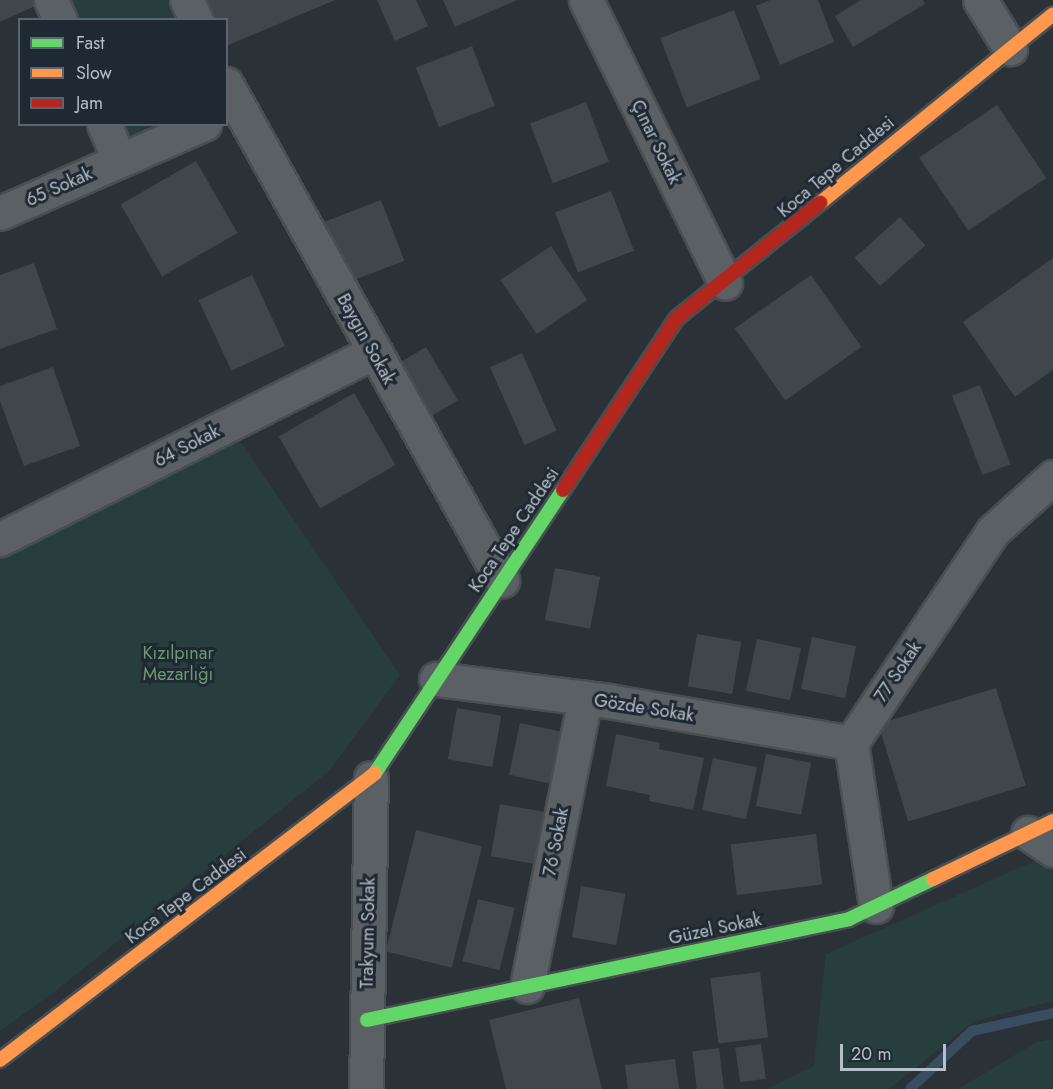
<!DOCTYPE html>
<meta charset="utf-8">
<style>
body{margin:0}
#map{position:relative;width:1053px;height:1089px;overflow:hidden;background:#2b3237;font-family:Jost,sans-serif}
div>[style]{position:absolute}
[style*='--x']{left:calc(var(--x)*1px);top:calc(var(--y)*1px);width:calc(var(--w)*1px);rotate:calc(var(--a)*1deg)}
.green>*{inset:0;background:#283e3e;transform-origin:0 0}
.stream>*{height:10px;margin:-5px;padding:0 5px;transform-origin:5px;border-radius:5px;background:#384e60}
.building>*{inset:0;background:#40464b;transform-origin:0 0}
.roads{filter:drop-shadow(2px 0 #484e52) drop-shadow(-2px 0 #484e52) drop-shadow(0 2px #484e52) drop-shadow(0 -2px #484e52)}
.street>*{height:33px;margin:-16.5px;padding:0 16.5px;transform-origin:16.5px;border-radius:16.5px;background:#5b6065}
.fast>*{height:14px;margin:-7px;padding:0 7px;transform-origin:7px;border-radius:7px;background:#63d668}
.slow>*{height:14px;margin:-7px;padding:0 7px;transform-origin:7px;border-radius:7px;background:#ff974d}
.jam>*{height:14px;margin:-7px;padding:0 7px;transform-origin:7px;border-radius:7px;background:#b3261e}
span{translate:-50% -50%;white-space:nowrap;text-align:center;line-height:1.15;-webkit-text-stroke:6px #1e2933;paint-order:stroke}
.street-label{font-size:18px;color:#b5bfc8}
.park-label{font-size:18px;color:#6d9971}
.legend{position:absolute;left:18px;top:18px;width:210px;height:108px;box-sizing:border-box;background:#1e2933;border:2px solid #5a656f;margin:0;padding:8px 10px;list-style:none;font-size:18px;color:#b5bfc8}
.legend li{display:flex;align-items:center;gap:12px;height:30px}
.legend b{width:30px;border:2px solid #5a656f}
.scale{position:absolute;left:840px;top:1044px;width:106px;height:27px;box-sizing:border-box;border:3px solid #b5bfc8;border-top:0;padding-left:8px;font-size:18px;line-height:21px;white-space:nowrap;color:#b5bfc8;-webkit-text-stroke:4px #1e2933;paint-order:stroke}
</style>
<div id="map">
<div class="green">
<i style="left:51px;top:0;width:136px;height:21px"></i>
<i style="clip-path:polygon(104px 125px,204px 125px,119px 160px)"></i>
<i style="clip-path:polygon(237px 437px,400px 675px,329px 771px,58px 989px,0 1031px,0 547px)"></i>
<i style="clip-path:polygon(1041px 858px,1053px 867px,1053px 1001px,974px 1021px,889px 1089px,767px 1089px,814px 1066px,826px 954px)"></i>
<i style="clip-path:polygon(1053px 1039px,1053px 1089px,958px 1089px,1037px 1042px)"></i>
</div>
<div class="stream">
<i style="--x:910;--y:1089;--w:85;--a:-43.1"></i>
<i style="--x:972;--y:1031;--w:83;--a:-12.5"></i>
</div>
<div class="building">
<i style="clip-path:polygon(0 0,35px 0,37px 5px,0 22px)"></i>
<i style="clip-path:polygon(205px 0,335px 0,226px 46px,226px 20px,213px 20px)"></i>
<i style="clip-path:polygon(377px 0,416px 0,428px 26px,395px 41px)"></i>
<i style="clip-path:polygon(443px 0,517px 0,455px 27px)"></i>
<i style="clip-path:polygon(770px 0,818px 0,834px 42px,780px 65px,756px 6px)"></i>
<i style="clip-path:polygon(861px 0,923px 0,925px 4px,853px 47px,835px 16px)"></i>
<i style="left:734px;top:10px;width:74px;height:79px;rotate:69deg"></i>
<i style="left:472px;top:46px;width:64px;height:60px;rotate:69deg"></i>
<i style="left:586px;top:102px;width:64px;height:60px;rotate:69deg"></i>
<i style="left:997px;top:105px;width:88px;height:94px;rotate:56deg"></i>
<i style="left:196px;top:161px;width:83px;height:87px;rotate:60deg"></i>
<i style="left:611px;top:191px;width:64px;height:60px;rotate:69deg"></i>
<i style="left:381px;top:200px;width:65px;height:60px;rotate:69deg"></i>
<i style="left:900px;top:217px;width:38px;height:61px;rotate:48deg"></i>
<i style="left:551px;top:246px;width:65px;height:61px;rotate:56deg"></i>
<i style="clip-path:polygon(1053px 258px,1053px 370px,1015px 397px,963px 322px)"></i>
<i style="clip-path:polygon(34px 263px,57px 329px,0 349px,0 275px)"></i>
<i style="left:252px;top:275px;width:78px;height:59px;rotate:65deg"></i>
<i style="left:811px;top:275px;width:88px;height:93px;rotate:55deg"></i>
<i style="left:426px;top:347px;width:62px;height:34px;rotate:59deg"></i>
<i style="left:522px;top:353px;width:85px;height:35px;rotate:66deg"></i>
<i style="clip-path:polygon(53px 367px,80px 446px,24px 466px,0 401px,0 386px)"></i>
<i style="left:980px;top:385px;width:85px;height:30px;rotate:69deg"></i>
<i style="left:354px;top:393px;width:83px;height:87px;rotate:60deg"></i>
<i style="left:555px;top:568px;width:46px;height:53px;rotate:11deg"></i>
<i style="left:697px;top:634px;width:45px;height:53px;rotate:10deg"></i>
<i style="left:812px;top:637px;width:45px;height:53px;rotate:12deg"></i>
<i style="left:757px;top:639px;width:45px;height:53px;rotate:12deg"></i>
<i style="left:996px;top:688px;width:102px;height:123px;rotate:73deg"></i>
<i style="left:457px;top:708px;width:45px;height:52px;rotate:10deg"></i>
<i style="left:520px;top:723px;width:45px;height:53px;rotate:12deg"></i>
<i style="clip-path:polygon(616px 734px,660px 743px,659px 749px,704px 758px,693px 810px,649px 801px,650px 795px,606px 786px)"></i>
<i style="left:766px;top:754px;width:46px;height:53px;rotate:11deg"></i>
<i style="left:713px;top:758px;width:45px;height:53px;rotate:12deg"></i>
<i style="left:500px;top:804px;width:45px;height:53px;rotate:10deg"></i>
<i style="left:416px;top:830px;width:68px;height:125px;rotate:14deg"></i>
<i style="left:816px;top:834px;width:51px;height:86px;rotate:83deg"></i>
<i style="left:581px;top:886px;width:45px;height:52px;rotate:10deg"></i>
<i style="left:478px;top:899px;width:38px;height:64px;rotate:14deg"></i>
<i style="left:760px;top:972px;width:66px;height:50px;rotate:83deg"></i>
<i style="clip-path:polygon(579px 998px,602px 1089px,506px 1089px,489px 1020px)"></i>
<i style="left:761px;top:1044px;width:35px;height:26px;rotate:82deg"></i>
<i style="left:719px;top:1048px;width:41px;height:27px;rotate:83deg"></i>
<i style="clip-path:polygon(675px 1059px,679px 1089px,628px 1089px,625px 1065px)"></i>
</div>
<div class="roads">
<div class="street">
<i style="--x:51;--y:0;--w:22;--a:66"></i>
<i style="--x:187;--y:0;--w:22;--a:66"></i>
<i style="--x:586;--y:0;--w:315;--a:63.8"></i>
<i style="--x:980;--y:0;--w:57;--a:58"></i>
<i style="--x:226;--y:84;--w:568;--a:60.91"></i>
<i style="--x:104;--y:124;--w:39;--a:67"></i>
<i style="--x:0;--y:213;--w:223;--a:-23.6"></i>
<i style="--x:0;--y:539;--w:417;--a:-26.6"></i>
<i style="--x:436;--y:679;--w:174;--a:7.2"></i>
<i style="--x:609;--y:701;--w:246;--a:9.8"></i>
<i style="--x:1028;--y:833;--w:30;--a:34"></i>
<i style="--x:876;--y:906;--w:165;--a:-98.7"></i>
<i style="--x:851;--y:743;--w:255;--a:-56.2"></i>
<i style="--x:993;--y:531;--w:81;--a:-42"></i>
<i style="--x:527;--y:986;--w:294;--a:-78.6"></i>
<i style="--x:366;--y:1089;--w:311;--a:-89.1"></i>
</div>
<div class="fast">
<i style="--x:375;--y:773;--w:340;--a:-56.4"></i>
<i style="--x:367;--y:1020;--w:492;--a:-11.8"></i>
<i style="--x:849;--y:919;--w:93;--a:-25.5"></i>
</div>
<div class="slow">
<i style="--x:820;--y:203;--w:300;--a:-39"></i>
<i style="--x:933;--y:879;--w:133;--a:-25.8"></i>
<i style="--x:0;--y:1060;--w:472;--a:-37.4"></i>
</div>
<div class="jam">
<i style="--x:563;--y:490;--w:206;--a:-56.5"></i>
<i style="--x:677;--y:318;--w:184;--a:-38.8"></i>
</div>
</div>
<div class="street-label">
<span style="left:656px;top:142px;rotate:64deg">Çınar Sokak</span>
<span style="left:836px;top:167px;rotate:-40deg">Koca Tepe Caddesi</span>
<span style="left:59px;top:187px;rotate:-24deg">65 Sokak</span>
<span style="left:366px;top:339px;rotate:61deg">Baygın Sokak</span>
<span style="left:187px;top:446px;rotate:-27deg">64 Sokak</span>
<span style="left:514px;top:530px;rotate:-56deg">Koca Tepe Caddesi</span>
<span style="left:898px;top:672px;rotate:-56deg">77 Sokak</span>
<span style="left:644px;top:708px;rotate:9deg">Gözde Sokak</span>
<span style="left:556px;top:842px;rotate:-79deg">76 Sokak</span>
<span style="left:186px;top:896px;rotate:-37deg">Koca Tepe Caddesi</span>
<span style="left:715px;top:929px;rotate:-12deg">Güzel Sokak</span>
<span style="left:368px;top:933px;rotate:-89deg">Trakyum Sokak</span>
</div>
<div class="park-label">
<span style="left:178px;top:664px">Kızılpınar<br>Mezarlığı</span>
</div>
<ul class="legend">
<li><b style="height:8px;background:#63d668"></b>Fast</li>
<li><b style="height:8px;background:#ff974d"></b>Slow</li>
<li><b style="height:8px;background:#b3261e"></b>Jam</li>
</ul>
<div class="scale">20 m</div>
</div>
